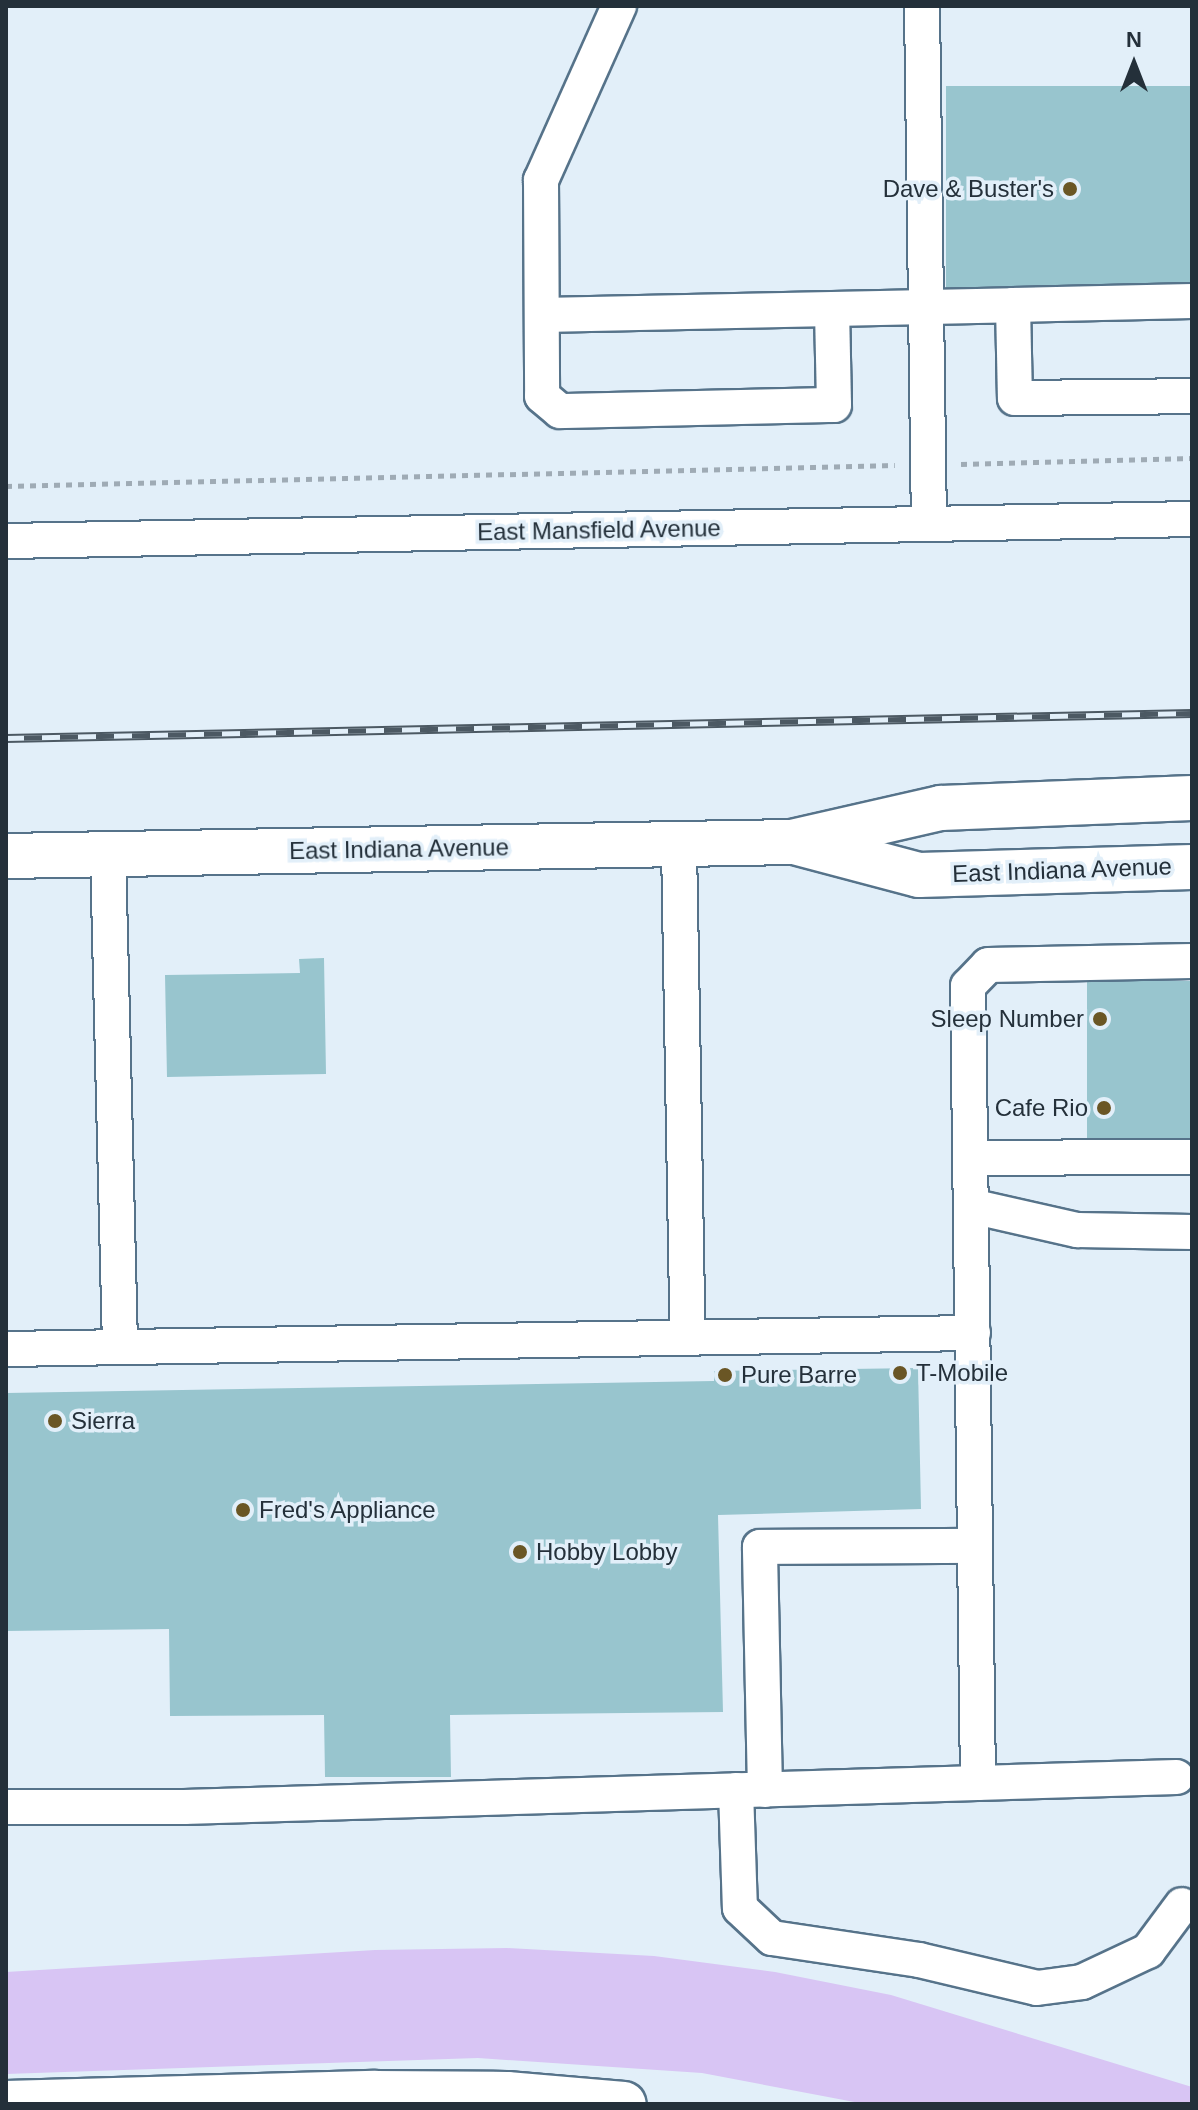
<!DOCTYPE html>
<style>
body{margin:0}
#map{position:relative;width:1198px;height:2110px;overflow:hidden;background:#e2eff9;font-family:Arial,sans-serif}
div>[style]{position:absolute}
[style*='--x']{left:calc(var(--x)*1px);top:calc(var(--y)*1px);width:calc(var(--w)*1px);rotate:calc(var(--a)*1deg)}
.green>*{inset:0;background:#d8c5f4}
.building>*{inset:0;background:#98c5ce;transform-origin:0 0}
.path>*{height:5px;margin-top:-2.5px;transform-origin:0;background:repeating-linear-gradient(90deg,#9fabb5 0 6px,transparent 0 12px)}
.roads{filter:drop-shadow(2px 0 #56738a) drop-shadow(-2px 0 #56738a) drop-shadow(0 2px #56738a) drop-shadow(0 -2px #56738a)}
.minor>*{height:34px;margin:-17px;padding:0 17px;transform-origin:17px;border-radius:17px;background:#fff}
.major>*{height:44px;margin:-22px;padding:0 22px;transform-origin:22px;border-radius:22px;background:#fff}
.highway>*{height:44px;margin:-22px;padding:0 22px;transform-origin:22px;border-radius:22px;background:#fff}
.rail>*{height:9px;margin-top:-4.5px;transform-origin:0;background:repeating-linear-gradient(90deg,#e2eff9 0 18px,#4c5963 0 36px);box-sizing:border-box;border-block:2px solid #4c5963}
.dots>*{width:22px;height:22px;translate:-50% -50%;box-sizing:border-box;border:4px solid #e2eff9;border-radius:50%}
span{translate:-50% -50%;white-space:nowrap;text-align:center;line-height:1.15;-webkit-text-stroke:7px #e2eff9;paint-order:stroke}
.poi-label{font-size:24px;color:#24303a}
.right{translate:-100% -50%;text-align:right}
.left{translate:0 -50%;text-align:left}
.street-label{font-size:24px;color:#24303a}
.frame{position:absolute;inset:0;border:8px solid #24303a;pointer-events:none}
.north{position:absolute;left:1094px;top:24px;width:80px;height:80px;-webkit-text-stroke:6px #e2eff9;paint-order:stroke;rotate:0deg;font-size:22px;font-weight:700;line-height:32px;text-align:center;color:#24303a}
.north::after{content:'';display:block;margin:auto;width:28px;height:36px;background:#24303a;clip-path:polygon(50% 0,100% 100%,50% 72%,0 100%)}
</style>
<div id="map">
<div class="green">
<i style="clip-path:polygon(507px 1948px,654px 1956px,775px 1972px,891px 1995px,1192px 2087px,1192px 2104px,865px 2104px,702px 2073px,478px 2058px,6px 2074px,6px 1972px,375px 1950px)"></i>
</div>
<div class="building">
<i style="left:1192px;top:86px;width:202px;height:246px;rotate:90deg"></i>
<i style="clip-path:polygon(324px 958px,326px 1074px,167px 1077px,165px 975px,300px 973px,299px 959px)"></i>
<i style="left:1192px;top:981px;width:163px;height:105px;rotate:90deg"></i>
<i style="clip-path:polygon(918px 1368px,921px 1509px,718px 1515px,723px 1712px,450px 1715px,451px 1777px,325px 1777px,324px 1715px,170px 1716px,169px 1629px,6px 1631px,6px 1393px,714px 1381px,714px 1371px)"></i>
</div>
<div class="path">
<i style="--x:961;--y:464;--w:231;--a:-1.5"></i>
<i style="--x:6;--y:486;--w:889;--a:-1.35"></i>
</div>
<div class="roads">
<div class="minor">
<i style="--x:619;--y:6;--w:191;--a:114.1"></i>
<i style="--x:541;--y:180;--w:216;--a:89.7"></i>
<i style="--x:542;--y:396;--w:23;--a:40"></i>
<i style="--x:560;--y:411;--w:274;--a:-1.3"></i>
<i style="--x:834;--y:405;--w:95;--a:-91.2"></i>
<i style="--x:922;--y:6;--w:518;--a:89.23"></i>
<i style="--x:1013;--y:305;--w:179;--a:-1.3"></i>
<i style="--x:542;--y:315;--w:471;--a:-1.2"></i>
<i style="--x:1013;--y:305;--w:93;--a:88.8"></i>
<i style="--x:1015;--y:398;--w:177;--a:-0.6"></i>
<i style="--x:6;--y:541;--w:1186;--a:-1.06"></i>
<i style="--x:679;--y:845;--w:492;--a:89"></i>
<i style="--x:108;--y:854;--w:491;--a:88.6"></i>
<i style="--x:970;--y:1158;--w:222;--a:-0.3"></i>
<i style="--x:971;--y:1206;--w:109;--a:12.8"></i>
<i style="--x:1077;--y:1230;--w:115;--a:1"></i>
<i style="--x:6;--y:1349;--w:967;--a:-0.95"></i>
<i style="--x:978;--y:1783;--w:797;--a:-90.72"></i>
<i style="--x:968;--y:986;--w:29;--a:-46"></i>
<i style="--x:988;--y:965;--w:204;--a:-1.1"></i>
<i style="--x:736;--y:1790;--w:118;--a:88.1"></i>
<i style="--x:740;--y:1908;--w:44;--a:43.2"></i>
<i style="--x:772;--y:1938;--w:149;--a:8.5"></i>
<i style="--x:919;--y:1960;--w:121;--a:13.3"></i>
<i style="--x:1037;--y:1988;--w:45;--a:-7.6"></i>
<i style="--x:1082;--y:1982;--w:73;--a:-25.2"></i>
<i style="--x:1148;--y:1951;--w:57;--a:-53.5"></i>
<i style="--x:765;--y:1790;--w:243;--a:-91.2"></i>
<i style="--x:760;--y:1547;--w:215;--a:-0.3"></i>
<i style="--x:6;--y:1807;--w:178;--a:0"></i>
<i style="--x:184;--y:1807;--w:993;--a:-1.73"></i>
</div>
<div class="major">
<i style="--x:798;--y:843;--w:125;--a:14.8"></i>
<i style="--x:919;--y:875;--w:273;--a:-1.7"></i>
<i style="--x:6;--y:856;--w:786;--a:-1.02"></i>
<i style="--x:792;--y:842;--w:153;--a:-12.9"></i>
<i style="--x:941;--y:808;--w:251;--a:-2.3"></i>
</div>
<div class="highway">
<i style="--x:6;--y:2103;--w:369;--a:-1.6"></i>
<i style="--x:375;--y:2093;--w:132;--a:0.4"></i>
<i style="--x:507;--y:2094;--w:117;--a:4.9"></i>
</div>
</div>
<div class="rail">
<i style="--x:6;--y:738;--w:1186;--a:-1.21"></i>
</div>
<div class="dots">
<i style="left:1070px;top:189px;background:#6a5625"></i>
<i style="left:1100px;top:1019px;background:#6a5625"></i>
<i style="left:1104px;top:1108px;background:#6a5625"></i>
<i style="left:900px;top:1373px;background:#6a5625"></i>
<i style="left:725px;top:1375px;background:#6a5625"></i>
<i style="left:55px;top:1421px;background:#6a5625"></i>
<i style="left:243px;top:1510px;background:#6a5625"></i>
<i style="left:520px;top:1552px;background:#6a5625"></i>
</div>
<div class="poi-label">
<span class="right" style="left:1054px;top:189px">Dave &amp; Buster's</span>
<span class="right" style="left:1084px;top:1019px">Sleep Number</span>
<span class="right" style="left:1088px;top:1108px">Cafe Rio</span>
<span class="left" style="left:916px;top:1373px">T-Mobile</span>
<span class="left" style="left:741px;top:1375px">Pure Barre</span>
<span class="left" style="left:71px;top:1421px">Sierra</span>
<span class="left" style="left:259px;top:1510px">Fred's Appliance</span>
<span class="left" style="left:536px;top:1552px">Hobby Lobby</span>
</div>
<div class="street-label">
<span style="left:599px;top:530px;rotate:-1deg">East Mansfield Avenue</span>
<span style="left:399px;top:849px;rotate:-1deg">East Indiana Avenue</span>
<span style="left:1062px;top:870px;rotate:-2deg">East Indiana Avenue</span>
</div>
<div class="frame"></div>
<div class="north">N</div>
</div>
